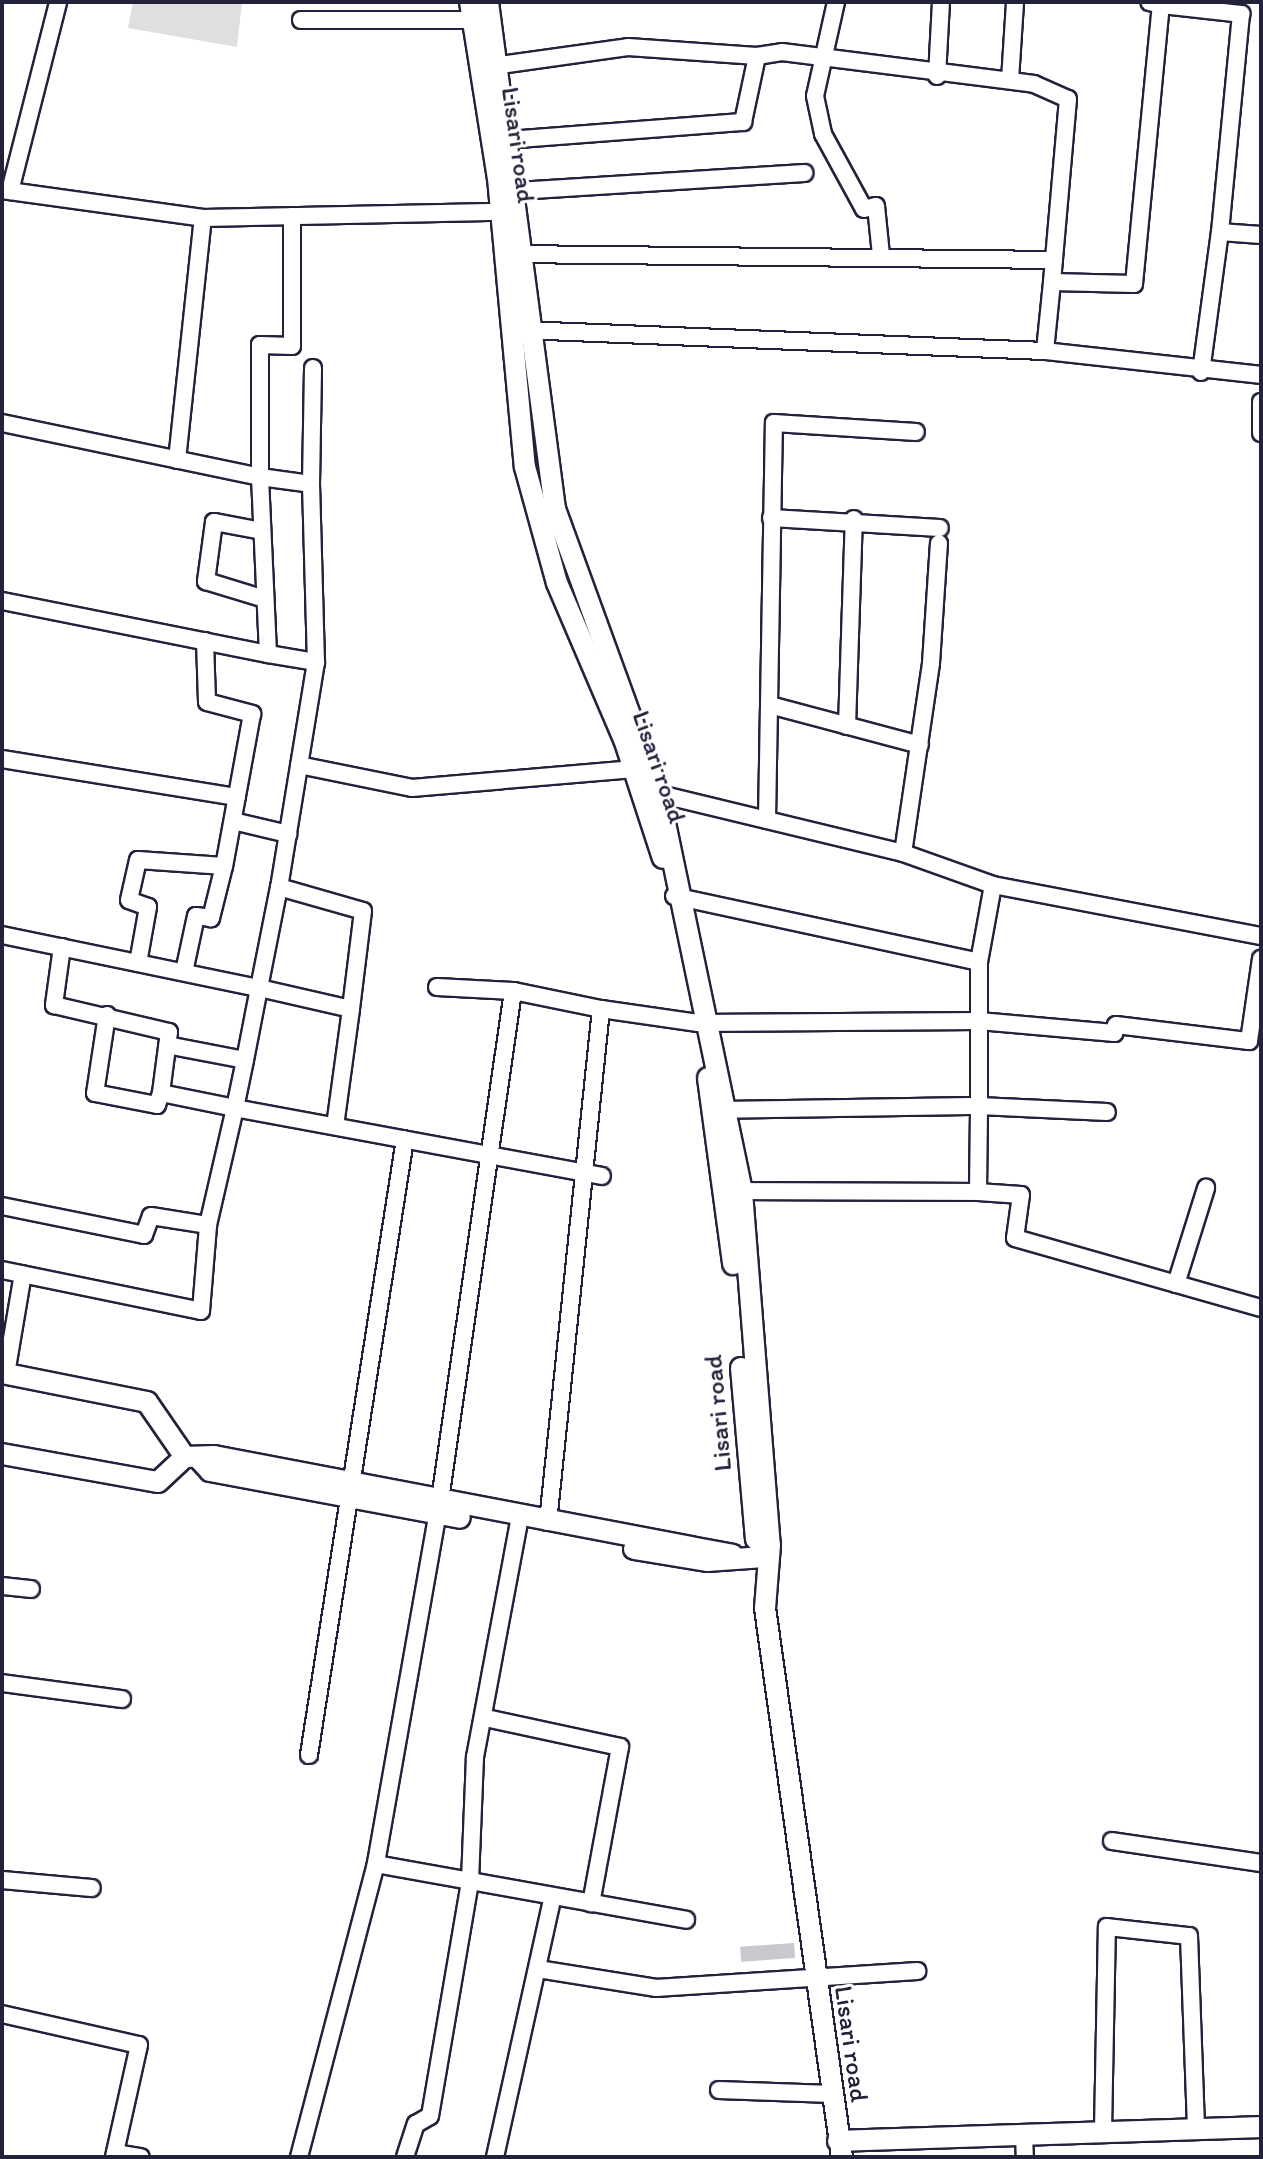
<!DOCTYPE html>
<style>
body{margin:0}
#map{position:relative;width:1263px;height:2159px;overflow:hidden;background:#fff;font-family:Itim,sans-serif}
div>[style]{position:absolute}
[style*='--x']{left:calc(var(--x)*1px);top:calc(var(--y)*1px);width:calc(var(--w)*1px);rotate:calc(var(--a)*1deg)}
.green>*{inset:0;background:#dfdfe2}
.building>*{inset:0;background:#c8c8cf;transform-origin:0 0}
.roads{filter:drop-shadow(2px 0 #22223b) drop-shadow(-2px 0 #22223b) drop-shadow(0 2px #22223b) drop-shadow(0 -2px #22223b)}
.minor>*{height:16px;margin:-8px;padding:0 8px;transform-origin:8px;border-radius:8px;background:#fff}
.tertiary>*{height:20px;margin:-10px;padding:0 10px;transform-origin:10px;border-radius:10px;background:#fff}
span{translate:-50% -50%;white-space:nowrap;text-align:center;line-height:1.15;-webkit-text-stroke:6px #fff;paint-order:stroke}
.street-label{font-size:26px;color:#22223b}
.frame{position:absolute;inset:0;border:4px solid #22223b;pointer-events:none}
</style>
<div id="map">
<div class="green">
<i style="clip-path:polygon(133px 2px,242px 2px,237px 47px,128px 28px)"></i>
</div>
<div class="building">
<i style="left:794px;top:1943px;width:15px;height:54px;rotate:86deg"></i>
</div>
<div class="roads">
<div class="minor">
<i style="--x:836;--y:2;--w:96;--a:102.6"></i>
<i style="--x:815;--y:96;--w:39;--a:78"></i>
<i style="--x:823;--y:134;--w:85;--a:61.3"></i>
<i style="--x:864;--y:209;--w:12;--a:-14"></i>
<i style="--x:876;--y:206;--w:49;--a:84.2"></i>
<i style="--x:1161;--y:5;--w:81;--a:6.4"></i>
<i style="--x:1241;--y:14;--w:219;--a:95.5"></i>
<i style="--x:301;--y:20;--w:172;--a:0"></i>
<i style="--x:486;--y:67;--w:143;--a:-8"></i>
<i style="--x:628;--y:47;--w:129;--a:4"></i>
<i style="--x:757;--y:56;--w:25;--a:-9"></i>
<i style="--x:782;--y:52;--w:254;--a:7.2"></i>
<i style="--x:1034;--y:84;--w:37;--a:24"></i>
<i style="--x:1068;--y:99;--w:184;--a:95"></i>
<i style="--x:937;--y:76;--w:74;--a:-86.9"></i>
<i style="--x:1010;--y:80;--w:78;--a:-86.3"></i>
<i style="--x:494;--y:141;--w:250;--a:-4.4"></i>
<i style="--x:743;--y:122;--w:67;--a:-78"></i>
<i style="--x:2;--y:190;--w:203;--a:7.9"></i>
<i style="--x:203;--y:218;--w:298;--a:-1.2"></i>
<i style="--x:10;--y:191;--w:195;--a:-75.7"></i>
<i style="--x:501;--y:192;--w:304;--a:-3.6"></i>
<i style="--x:292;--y:216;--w:130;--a:90"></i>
<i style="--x:292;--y:346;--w:32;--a:-178"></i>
<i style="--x:260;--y:345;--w:132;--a:90"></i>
<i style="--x:260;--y:477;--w:51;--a:7.8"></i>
<i style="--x:311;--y:484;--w:178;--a:88.4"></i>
<i style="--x:511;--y:254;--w:543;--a:0.63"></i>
<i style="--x:522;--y:330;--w:523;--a:2.3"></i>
<i style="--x:1045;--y:351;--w:217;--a:6.3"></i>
<i style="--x:1045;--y:351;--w:69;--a:-84.2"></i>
<i style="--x:1052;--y:282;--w:82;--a:1.4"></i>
<i style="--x:1134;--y:284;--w:280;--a:-84.5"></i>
<i style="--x:1161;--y:5;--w:12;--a:-166"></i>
<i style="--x:1201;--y:372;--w:141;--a:-82.3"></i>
<i style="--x:1220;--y:232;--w:41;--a:4.2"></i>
<i style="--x:1261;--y:402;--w:31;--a:90"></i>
<i style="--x:2;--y:423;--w:264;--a:11.8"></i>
<i style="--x:260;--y:477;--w:177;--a:87.4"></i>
<i style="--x:268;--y:654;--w:271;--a:-168.7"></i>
<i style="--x:177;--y:460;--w:243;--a:-83.9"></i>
<i style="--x:311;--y:484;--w:116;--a:-89"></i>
<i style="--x:771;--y:518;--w:169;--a:3.4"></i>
<i style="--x:262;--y:531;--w:49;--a:-169.4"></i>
<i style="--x:214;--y:522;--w:60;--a:97.7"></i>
<i style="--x:206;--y:581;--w:62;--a:17"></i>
<i style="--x:205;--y:641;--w:61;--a:88.1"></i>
<i style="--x:207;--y:702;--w:47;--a:14.9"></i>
<i style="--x:252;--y:714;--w:155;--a:100.4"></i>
<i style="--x:268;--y:654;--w:49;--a:9.5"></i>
<i style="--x:316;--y:662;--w:228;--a:99.3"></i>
<i style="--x:770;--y:705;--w:155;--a:14.9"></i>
<i style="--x:847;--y:726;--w:207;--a:-88.1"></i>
<i style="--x:2;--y:759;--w:238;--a:9.2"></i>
<i style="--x:299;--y:765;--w:115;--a:11.5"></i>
<i style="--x:412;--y:788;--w:223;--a:-4.9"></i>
<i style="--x:651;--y:792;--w:259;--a:13.6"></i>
<i style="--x:903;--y:853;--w:96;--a:19.6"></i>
<i style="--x:993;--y:885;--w:273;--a:10.8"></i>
<i style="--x:767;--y:820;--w:397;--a:-89"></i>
<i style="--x:774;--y:423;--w:142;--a:3.6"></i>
<i style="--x:233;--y:821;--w:57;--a:13.3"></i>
<i style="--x:903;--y:853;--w:192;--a:-81.6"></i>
<i style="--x:931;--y:663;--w:120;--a:-86.2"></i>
<i style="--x:674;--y:896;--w:312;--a:12.2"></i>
<i style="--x:979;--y:962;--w:78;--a:-79.7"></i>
<i style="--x:2;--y:935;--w:262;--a:11.7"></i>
<i style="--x:259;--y:988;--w:73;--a:101"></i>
<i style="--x:62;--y:947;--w:59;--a:97.9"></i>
<i style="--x:54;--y:1005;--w:118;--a:13.2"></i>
<i style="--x:169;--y:1032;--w:62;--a:97.5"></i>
<i style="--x:138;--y:963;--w:57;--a:-79.9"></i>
<i style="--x:148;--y:907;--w:20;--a:-160"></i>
<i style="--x:129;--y:900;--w:41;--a:-77.3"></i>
<i style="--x:138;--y:860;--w:86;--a:4"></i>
<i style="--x:224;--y:866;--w:54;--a:104"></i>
<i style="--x:211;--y:918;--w:15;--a:-172"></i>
<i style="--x:196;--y:916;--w:57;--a:102.1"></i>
<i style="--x:437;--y:987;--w:76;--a:3"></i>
<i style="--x:601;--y:1009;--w:90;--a:-168.4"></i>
<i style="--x:513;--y:991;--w:514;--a:98.16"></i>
<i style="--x:440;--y:1500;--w:370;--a:100"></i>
<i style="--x:376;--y:1864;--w:315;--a:10.2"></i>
<i style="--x:107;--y:1015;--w:79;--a:98.7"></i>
<i style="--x:95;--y:1093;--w:63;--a:11"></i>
<i style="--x:157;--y:1105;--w:13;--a:-72"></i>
<i style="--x:161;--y:1093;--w:76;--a:11.5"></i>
<i style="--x:235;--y:1108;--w:49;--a:-78.2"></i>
<i style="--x:245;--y:1060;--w:79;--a:-169.1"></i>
<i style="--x:715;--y:1110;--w:264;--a:-0.9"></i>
<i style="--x:979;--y:1106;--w:85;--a:-90"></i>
<i style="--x:979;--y:1021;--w:136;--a:5.1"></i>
<i style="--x:1114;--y:1033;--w:8;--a:-76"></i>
<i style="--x:1116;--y:1025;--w:134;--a:6.9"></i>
<i style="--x:1249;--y:1041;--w:83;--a:-81.7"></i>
<i style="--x:335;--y:1126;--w:118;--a:-82.2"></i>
<i style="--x:351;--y:1009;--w:94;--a:-167.1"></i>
<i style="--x:259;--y:988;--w:103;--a:-78.8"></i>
<i style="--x:279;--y:887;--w:87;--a:15.9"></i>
<i style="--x:363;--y:911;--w:99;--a:97"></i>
<i style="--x:732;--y:1191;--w:246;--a:0.2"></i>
<i style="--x:978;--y:1192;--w:86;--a:-89.3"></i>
<i style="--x:979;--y:1106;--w:128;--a:2.7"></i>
<i style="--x:978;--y:1192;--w:43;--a:4"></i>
<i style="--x:1021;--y:1195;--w:43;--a:97.9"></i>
<i style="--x:1015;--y:1238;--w:256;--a:15.9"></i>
<i style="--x:2;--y:1206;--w:145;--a:11.5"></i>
<i style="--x:144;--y:1235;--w:20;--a:-70"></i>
<i style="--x:151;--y:1216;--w:58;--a:9"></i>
<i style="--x:208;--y:1225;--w:120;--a:-77"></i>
<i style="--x:235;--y:1108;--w:373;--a:10.5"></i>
<i style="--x:2;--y:1270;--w:203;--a:11.6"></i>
<i style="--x:201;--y:1311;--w:86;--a:-85.3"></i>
<i style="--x:1176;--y:1284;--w:101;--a:-72.6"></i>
<i style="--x:6;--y:1374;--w:101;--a:-80.4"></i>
<i style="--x:548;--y:1522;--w:516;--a:-84.1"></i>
<i style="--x:601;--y:1009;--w:98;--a:8.2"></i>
<i style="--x:698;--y:1023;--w:281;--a:-0.4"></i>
<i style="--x:979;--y:1021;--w:59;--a:-90"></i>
<i style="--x:2;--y:1586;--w:29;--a:6"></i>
<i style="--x:2;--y:1683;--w:121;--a:7.6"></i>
<i style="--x:486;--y:1718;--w:137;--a:12.2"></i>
<i style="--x:620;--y:1747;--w:159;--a:100.5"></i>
<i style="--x:309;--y:1755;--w:623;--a:-81.14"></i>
<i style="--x:1112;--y:1841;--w:151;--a:8.4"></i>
<i style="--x:2;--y:1880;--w:90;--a:5.1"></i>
<i style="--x:538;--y:1969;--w:120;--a:9.1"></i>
<i style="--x:656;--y:1988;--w:262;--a:-3.7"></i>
<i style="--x:2;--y:2014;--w:140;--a:12.8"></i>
<i style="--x:139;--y:2045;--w:115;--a:102.6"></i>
<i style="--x:719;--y:2090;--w:112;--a:2"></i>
<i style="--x:1103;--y:2131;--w:204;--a:-88.9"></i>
<i style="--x:1107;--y:1927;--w:82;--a:6.3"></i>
<i style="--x:1189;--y:1936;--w:191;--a:87.9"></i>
<i style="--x:1024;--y:2134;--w:23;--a:88"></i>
<i style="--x:115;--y:2153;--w:26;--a:9"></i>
<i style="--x:299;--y:2157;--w:303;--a:-75.3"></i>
<i style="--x:405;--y:2157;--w:35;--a:-72"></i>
<i style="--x:416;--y:2124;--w:16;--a:-30"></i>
<i style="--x:430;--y:2116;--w:238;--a:-80.3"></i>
<i style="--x:470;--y:1881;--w:124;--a:-87.7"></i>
<i style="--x:475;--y:1757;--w:244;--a:-79.4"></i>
<i style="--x:495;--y:2157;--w:267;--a:-77.5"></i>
</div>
<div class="tertiary">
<i style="--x:470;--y:2;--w:178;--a:81"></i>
<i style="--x:498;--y:178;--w:290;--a:84.7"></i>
<i style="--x:525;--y:467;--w:120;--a:74.6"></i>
<i style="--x:557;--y:583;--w:170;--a:66.8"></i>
<i style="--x:624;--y:739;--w:125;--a:71.9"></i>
<i style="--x:488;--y:2;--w:511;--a:82.47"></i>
<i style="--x:555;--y:509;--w:303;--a:70"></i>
<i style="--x:659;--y:794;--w:407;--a:78.2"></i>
<i style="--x:742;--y:1192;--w:354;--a:85.5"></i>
<i style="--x:770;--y:1545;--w:63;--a:94.5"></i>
<i style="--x:765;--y:1608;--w:554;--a:82.02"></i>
<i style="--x:708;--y:1078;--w:188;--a:82.3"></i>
<i style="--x:741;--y:1368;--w:172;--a:85"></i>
<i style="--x:2;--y:1373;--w:148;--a:11.3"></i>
<i style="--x:147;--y:1402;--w:67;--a:55.4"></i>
<i style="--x:2;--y:1454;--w:158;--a:10.2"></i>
<i style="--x:158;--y:1482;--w:37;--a:-43"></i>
<i style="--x:185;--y:1457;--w:29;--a:-2"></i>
<i style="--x:214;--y:1456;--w:528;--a:10.8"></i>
<i style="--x:199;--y:1459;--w:16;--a:47"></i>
<i style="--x:210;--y:1471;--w:254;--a:10.6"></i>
<i style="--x:634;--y:1549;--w:74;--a:9.3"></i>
<i style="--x:707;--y:1561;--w:57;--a:-4"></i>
<i style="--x:838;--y:2141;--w:423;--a:-1.9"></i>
</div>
</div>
<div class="street-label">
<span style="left:518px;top:145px;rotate:82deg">Lisari road</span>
<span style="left:659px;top:767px;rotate:71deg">Lisari road</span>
<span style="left:718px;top:1413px;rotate:-95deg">Lisari road</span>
<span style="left:851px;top:2044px;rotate:82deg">Lisari road</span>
</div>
<div class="frame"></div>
</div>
